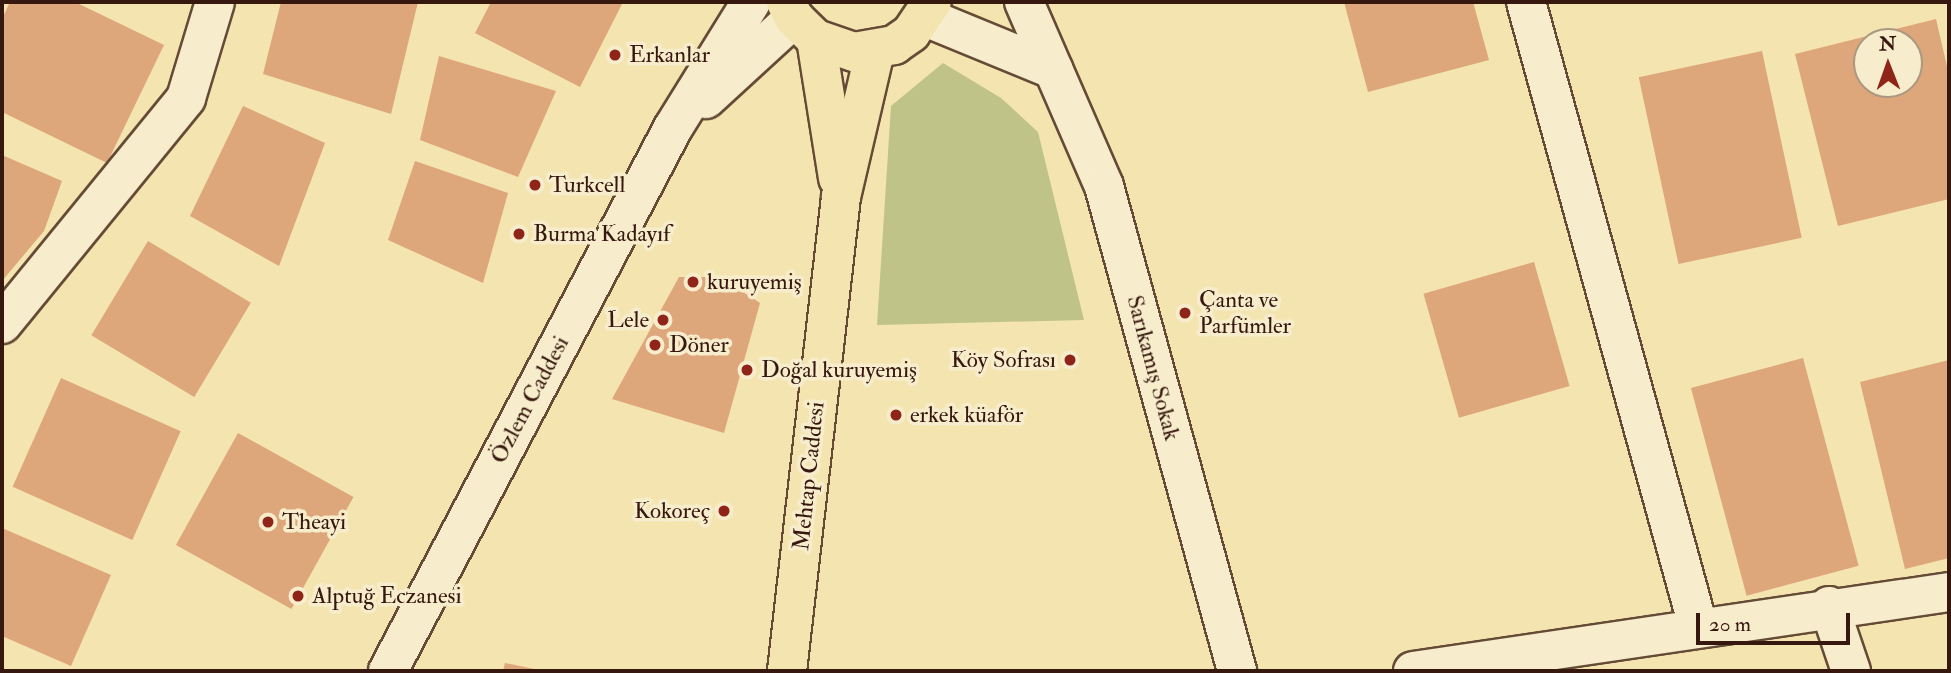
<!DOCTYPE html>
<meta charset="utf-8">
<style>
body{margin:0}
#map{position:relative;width:1951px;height:673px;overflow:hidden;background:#f3e4b0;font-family:"IM FELL Double Pica",serif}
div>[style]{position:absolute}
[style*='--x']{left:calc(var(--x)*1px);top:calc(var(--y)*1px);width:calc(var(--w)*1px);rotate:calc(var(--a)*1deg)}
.green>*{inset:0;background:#bfc388}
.building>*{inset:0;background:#dea67b;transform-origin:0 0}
.roads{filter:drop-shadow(2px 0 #654b36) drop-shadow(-2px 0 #654b36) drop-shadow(0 2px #654b36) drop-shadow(0 -2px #654b36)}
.minor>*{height:38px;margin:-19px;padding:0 19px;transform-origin:19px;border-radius:19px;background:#f7edcc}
.major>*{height:38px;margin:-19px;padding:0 19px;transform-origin:19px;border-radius:19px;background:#f3e4b0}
.dots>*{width:19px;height:19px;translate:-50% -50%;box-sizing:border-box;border:4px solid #f7edcc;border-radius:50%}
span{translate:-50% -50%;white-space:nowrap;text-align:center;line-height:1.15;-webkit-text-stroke:7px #f7edcc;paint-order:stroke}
.poi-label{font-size:23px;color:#36180e}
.left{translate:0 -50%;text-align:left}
.right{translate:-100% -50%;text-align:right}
.street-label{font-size:23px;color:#36180e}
.frame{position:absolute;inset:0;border:4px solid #36180e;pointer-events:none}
.north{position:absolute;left:1853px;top:28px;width:70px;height:70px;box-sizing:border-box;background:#f7edcc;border:2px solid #aa9880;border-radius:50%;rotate:359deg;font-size:19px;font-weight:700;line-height:28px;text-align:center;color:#36180e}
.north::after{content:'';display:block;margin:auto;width:24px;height:32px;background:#8f2418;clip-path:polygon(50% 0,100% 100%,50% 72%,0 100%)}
.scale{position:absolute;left:1696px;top:613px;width:154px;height:32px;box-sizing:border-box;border:4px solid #36180e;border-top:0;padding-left:9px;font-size:21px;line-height:24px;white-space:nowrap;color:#36180e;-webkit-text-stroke:5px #f7edcc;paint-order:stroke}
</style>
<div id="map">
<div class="green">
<i style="clip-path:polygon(943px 63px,1001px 98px,1038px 132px,1084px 320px,877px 325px,891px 106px)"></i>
</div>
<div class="building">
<i style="clip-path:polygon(10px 2px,75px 2px,164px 45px,107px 163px,2px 112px,2px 19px)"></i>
<i style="clip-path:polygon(281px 2px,418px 2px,391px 114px,263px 74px)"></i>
<i style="clip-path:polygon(491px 2px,623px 2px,580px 87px,475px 33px)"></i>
<i style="clip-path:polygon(1344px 2px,1473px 2px,1489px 60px,1368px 92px)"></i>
<i style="clip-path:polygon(evenodd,1936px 19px,1949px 75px,1949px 199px,1838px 226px,1795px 54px,1936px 19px,1867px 42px,1909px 42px,1909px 84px,1867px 84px,1867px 42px)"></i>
<i style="left:1762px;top:51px;width:191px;height:126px;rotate:78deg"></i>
<i style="clip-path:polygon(439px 56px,556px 91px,518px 177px,420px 140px)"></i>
<i style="clip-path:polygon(243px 106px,325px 143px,279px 266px,190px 216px)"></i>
<i style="clip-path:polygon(2px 155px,62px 181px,44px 231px,2px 281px)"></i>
<i style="clip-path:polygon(415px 161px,508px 193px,483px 283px,388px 240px)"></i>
<i style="left:148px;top:241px;width:120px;height:110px;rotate:31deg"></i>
<i style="left:1534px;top:262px;width:129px;height:115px;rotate:74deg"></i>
<i style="clip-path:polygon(679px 277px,720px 277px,760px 303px,724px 433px,612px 399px)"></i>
<i style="left:1803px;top:358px;width:215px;height:116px;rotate:75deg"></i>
<i style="clip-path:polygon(1949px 360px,1949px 558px,1905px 569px,1860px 382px)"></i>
<i style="left:61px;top:378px;width:131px;height:119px;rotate:24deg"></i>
<i style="left:238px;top:433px;width:132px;height:128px;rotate:29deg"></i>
<i style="clip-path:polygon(2px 528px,111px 575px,71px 666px,2px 636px)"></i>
<i style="clip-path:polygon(505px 663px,539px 670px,539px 671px,503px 671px)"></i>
</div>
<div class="roads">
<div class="minor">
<i style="--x:1024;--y:2;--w:201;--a:66.5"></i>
<i style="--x:1104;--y:186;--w:503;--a:74.66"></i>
<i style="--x:1526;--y:2;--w:647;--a:74.59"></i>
<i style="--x:925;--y:17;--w:139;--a:22.3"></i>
<i style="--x:706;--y:99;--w:120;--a:-42.6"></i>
<i style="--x:2;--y:324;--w:291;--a:-50.8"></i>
<i style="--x:186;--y:98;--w:100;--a:-73.2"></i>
<i style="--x:1829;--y:606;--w:69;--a:71.3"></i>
<i style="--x:388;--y:671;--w:613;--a:-62.31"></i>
<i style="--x:673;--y:128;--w:148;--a:-58.2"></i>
<i style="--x:1413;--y:671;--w:542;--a:-8.38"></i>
</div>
<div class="major">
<i style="--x:786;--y:2;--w:18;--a:63"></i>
<i style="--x:794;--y:18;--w:30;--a:44"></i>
<i style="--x:816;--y:39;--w:40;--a:18.9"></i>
<i style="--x:854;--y:52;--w:41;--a:-9.9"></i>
<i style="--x:894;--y:45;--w:21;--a:-35"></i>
<i style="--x:911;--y:33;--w:37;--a:-56"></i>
<i style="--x:816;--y:39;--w:141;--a:81"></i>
<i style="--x:787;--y:671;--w:477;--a:-83.5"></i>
<i style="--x:841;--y:197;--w:150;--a:-76.9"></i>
</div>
</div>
<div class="dots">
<i style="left:615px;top:55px;background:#8f2418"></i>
<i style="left:535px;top:185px;background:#8f2418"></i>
<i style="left:519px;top:234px;background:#8f2418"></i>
<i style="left:693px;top:282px;background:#8f2418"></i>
<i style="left:1185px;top:313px;background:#8f2418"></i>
<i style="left:663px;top:320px;background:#8f2418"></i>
<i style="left:655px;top:345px;background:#8f2418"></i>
<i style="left:1070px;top:360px;background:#8f2418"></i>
<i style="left:747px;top:370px;background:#8f2418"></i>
<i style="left:896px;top:415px;background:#8f2418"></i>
<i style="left:724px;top:511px;background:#8f2418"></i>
<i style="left:268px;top:522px;background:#8f2418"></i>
<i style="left:298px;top:596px;background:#8f2418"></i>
</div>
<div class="poi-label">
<span class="left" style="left:629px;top:55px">Erkanlar</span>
<span class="left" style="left:549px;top:185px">Turkcell</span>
<span class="left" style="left:533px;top:234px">Burma Kadayıf</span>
<span class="left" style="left:707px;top:282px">kuruyemiş</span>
<span class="left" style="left:1199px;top:313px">Çanta ve<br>Parfümler</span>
<span class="right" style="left:649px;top:320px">Lele</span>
<span class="left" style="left:669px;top:345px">Döner</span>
<span class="right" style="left:1056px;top:360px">Köy Sofrası</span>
<span class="left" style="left:761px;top:370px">Doğal kuruyemiş</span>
<span class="left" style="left:910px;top:415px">erkek küaför</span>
<span class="right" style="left:710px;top:511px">Kokoreç</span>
<span class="left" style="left:282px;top:522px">Theayi</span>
<span class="left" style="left:312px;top:596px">Alptuğ Eczanesi</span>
</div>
<div class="street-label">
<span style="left:1153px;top:368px;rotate:75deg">Sarıkamış Sokak</span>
<span style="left:530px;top:400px;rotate:-62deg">Özlem Caddesi</span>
<span style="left:809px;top:476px;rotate:-84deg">Mehtap Caddesi</span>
</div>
<div class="frame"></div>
<div class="north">N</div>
<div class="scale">20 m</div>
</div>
